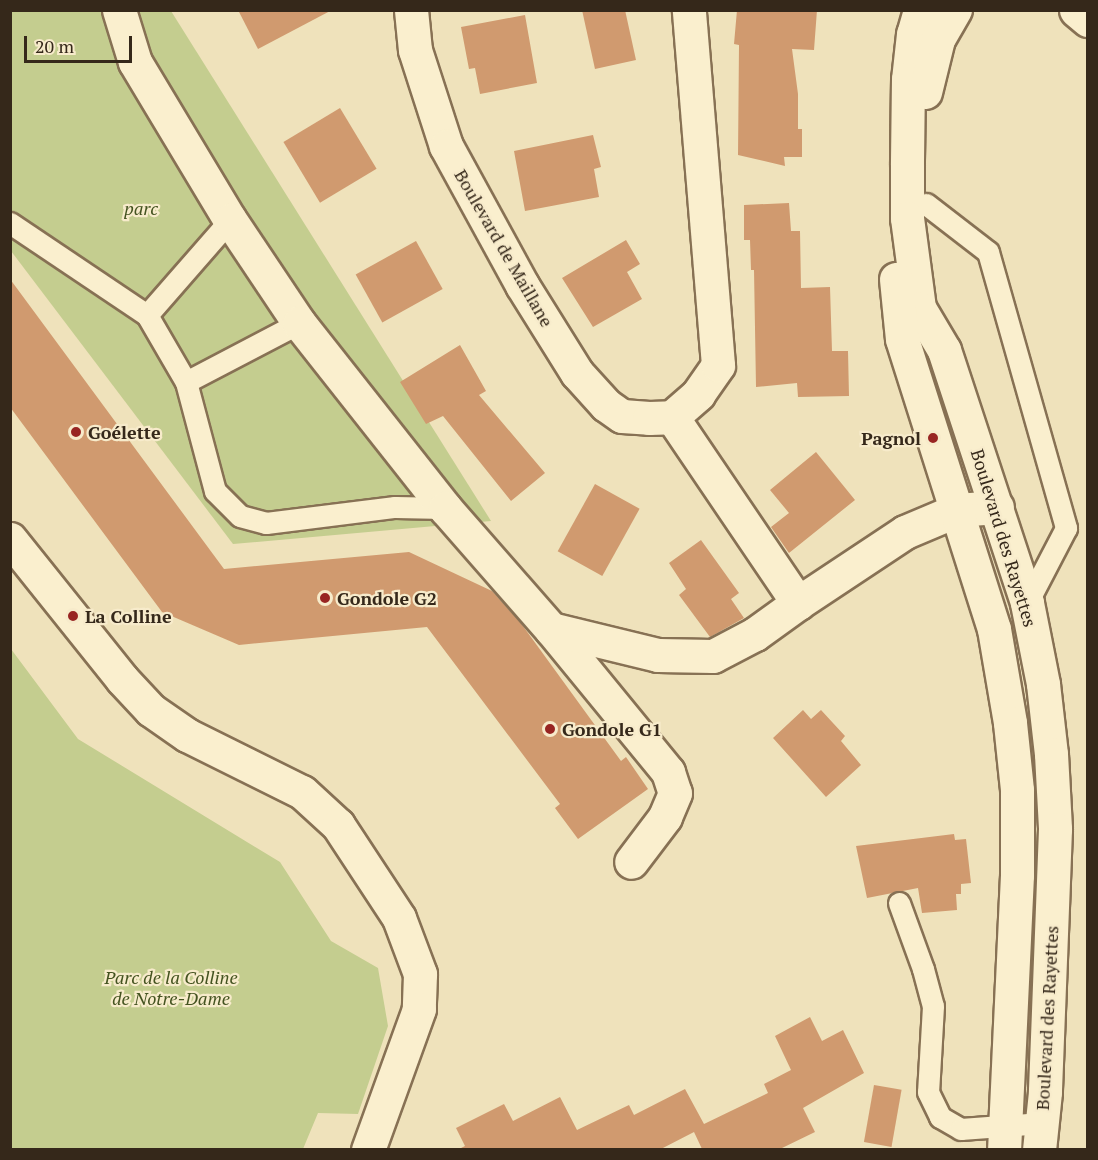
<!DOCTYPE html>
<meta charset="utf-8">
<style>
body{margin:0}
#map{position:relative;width:1098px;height:1160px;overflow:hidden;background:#efe2bb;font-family:"PT Serif",serif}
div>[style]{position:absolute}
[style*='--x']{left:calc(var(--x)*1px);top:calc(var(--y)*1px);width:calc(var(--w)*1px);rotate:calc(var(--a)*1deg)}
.green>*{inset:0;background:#c4cd8f}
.building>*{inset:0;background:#d09a6f;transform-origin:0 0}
.roads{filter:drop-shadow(2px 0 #877154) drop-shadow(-2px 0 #877154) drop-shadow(0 2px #877154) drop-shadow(0 -2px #877154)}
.lane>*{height:21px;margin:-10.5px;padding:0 10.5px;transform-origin:10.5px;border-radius:10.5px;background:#faefce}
.street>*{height:33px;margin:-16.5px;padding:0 16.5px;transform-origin:16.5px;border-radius:16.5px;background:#faefce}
.secondary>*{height:33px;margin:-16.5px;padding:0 16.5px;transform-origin:16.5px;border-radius:16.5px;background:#faefce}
.dots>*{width:16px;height:16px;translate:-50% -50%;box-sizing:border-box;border:3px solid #f7ebcb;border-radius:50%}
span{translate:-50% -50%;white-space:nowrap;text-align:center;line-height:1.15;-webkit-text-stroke:4.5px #f7ebcb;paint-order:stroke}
.park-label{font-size:18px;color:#445320;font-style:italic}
.street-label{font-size:18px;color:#35281a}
.poi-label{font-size:18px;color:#35281a;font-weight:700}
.left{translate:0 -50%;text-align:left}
.right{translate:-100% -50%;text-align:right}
.frame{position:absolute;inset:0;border:12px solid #35281a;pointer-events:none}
.scale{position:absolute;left:24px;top:36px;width:108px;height:27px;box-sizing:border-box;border:3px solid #35281a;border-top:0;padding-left:8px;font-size:18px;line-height:21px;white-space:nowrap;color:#35281a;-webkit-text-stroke:4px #f7ebcb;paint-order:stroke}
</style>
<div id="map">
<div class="green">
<i style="clip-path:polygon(11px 11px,171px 11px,491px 521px,233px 544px,11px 251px)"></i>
<i style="clip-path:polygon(11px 649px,78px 739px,280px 862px,331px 941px,378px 968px,388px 1026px,358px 1114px,318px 1113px,303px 1149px,11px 1149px)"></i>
</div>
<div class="building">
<i style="clip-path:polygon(238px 10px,332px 10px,258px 49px)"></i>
<i style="clip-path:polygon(582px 10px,625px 10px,636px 60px,595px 69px)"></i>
<i style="clip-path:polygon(737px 10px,817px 10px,814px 50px,792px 49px,798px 94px,798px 129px,802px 129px,802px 157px,784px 157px,785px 166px,738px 155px,739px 45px,734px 44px)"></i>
<i style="clip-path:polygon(525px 15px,537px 83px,480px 94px,475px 68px,469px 69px,461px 27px)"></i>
<i style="left:340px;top:108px;width:71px;height:66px;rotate:59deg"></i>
<i style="clip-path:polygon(593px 135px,601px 167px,594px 169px,599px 197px,525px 211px,514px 151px)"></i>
<i style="clip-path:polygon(789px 203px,791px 231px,800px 231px,801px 288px,830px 287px,832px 351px,848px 351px,849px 396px,798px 397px,797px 383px,756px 387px,754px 270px,751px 270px,750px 240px,744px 240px,744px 205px)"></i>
<i style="clip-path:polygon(626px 240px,640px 264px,627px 272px,642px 299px,593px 327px,562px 278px)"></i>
<i style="left:416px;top:241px;width:55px;height:69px;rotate:61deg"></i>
<i style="clip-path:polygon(10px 279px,224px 569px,409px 552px,492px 591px,520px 622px,621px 761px,626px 757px,648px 789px,578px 839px,555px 808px,560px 804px,427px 627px,239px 645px,162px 612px,10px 407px)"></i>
<i style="clip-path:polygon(460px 345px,486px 391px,479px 395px,545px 473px,511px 501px,443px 416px,426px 424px,400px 382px)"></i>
<i style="clip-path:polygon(816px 452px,855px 500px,789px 553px,771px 527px,789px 513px,770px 490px)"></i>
<i style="left:595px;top:484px;width:51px;height:77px;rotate:29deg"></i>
<i style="clip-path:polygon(701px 540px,739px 593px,731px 599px,744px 618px,710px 637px,679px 595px,686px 589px,669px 563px)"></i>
<i style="clip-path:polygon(803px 710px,811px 719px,821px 710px,845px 736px,841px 741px,861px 765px,826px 797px,773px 738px)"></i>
<i style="clip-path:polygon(954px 834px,955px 840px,966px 839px,971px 883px,961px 884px,961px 894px,956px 894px,957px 910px,922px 913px,918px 888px,867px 898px,856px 846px)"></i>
<i style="clip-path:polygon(810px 1017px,822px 1041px,843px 1030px,864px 1073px,803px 1108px,815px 1132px,780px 1149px,702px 1149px,694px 1132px,661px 1149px,459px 1149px,465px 1146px,456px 1128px,504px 1104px,513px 1121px,560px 1097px,577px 1130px,629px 1105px,634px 1115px,685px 1089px,704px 1124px,768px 1093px,764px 1084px,791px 1070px,775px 1036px)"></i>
<i style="left:874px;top:1085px;width:28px;height:58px;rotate:10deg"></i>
</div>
<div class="roads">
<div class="lane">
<i style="--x:926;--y:204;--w:78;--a:37.7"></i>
<i style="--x:988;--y:252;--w:287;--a:74.2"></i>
<i style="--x:1066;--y:528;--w:85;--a:117.5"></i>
<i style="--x:10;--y:223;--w:165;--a:33.9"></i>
<i style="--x:147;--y:315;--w:78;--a:59.8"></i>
<i style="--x:186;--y:382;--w:113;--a:75.1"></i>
<i style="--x:215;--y:491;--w:35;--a:45"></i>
<i style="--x:240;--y:516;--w:27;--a:15"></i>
<i style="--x:266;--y:523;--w:130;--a:-7.1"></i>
<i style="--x:395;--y:507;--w:50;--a:1.1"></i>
<i style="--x:147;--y:315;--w:126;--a:-48.9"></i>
<i style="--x:186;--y:382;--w:127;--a:-27.6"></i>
<i style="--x:899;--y:903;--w:70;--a:70"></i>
<i style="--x:923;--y:969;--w:38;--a:75"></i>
<i style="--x:933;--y:1006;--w:86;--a:93.3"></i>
<i style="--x:928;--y:1092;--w:28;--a:64"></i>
<i style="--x:940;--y:1117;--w:24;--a:30"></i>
<i style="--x:961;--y:1129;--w:81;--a:-4.2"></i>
</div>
<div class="street">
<i style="--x:119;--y:10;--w:54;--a:72.9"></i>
<i style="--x:135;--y:62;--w:184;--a:59"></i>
<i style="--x:230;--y:220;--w:124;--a:56.2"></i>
<i style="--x:299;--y:323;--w:236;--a:51.7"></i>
<i style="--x:445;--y:508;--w:161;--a:48.8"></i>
<i style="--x:551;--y:629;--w:185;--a:50.7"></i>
<i style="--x:668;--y:772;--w:22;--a:72"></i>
<i style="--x:675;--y:793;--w:26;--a:113"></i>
<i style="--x:665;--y:817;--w:56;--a:127.1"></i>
<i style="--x:411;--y:10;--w:40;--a:84.3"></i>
<i style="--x:415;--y:50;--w:101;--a:72.1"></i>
<i style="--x:446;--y:146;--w:158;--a:61.3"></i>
<i style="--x:522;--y:285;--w:104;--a:58"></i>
<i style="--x:577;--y:373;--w:43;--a:47.8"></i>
<i style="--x:606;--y:405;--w:19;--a:35"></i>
<i style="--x:622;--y:416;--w:27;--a:4"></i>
<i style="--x:649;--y:418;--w:23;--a:-2"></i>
<i style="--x:672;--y:417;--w:35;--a:-41"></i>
<i style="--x:698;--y:394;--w:35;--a:-55"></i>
<i style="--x:718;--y:365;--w:356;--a:-94.7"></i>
<i style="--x:672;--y:417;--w:225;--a:55.9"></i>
<i style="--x:798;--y:603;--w:128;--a:-33.6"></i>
<i style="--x:905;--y:532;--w:56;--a:-22.9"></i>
<i style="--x:957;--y:510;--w:40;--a:-4.3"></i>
<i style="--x:10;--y:539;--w:179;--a:51.3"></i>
<i style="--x:122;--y:679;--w:42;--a:46.9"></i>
<i style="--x:151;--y:710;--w:44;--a:34.8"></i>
<i style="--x:187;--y:735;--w:128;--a:26.4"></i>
<i style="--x:302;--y:792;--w:49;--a:42.5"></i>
<i style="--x:338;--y:825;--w:111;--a:56.7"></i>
<i style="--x:399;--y:918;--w:60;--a:69.4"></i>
<i style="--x:420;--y:974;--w:35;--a:92"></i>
<i style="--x:419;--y:1009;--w:150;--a:109.9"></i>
<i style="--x:551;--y:629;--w:110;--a:13.7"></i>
<i style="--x:658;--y:655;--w:55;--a:1"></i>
<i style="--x:713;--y:656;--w:47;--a:-27.6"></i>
<i style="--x:755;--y:634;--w:53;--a:-35.8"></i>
</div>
<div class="secondary">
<i style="--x:920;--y:10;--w:25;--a:106"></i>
<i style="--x:913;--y:34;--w:45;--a:96.3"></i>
<i style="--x:908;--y:79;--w:86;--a:90.7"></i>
<i style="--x:907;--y:165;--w:53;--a:90"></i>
<i style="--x:907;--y:218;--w:91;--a:82.4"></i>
<i style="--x:919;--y:308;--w:49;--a:59.2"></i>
<i style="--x:944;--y:350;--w:266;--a:71.8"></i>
<i style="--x:1027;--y:603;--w:83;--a:78.8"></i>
<i style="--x:1043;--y:684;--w:70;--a:83.5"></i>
<i style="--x:1051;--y:754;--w:75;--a:86.9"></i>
<i style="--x:1055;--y:829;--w:263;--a:92.2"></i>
<i style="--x:1045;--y:1092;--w:58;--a:95.9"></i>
<i style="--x:1076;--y:10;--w:16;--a:40"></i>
<i style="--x:925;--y:92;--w:55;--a:-76.2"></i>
<i style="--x:938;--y:39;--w:34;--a:-60"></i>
<i style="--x:896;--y:279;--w:60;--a:84.3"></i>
<i style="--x:902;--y:339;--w:304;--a:72.4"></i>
<i style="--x:994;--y:629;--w:95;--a:80.3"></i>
<i style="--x:1010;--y:723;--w:67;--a:84"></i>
<i style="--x:1017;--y:790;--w:85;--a:90"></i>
<i style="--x:1017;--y:875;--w:275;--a:92.7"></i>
</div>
</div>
<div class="dots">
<i style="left:76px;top:432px;background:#982522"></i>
<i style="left:933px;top:438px;background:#982522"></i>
<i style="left:325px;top:598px;background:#982522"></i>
<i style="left:73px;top:616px;background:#982522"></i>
<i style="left:550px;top:729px;background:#982522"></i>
</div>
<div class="park-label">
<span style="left:141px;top:208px">parc</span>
<span style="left:171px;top:988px">Parc de la Colline<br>de Notre-Dame</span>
</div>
<div class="street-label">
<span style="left:504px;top:248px;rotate:60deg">Boulevard de Maillane</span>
<span style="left:1004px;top:538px;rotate:73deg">Boulevard des Rayettes</span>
<span style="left:1047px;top:1018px;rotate:-87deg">Boulevard des Rayettes</span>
</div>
<div class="poi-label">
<span class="left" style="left:88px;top:432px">Goélette</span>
<span class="right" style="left:921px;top:438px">Pagnol</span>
<span class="left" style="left:337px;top:598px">Gondole G2</span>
<span class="left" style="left:85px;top:616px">La Colline</span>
<span class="left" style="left:562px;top:729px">Gondole G1</span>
</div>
<div class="frame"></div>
<div class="scale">20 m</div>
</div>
